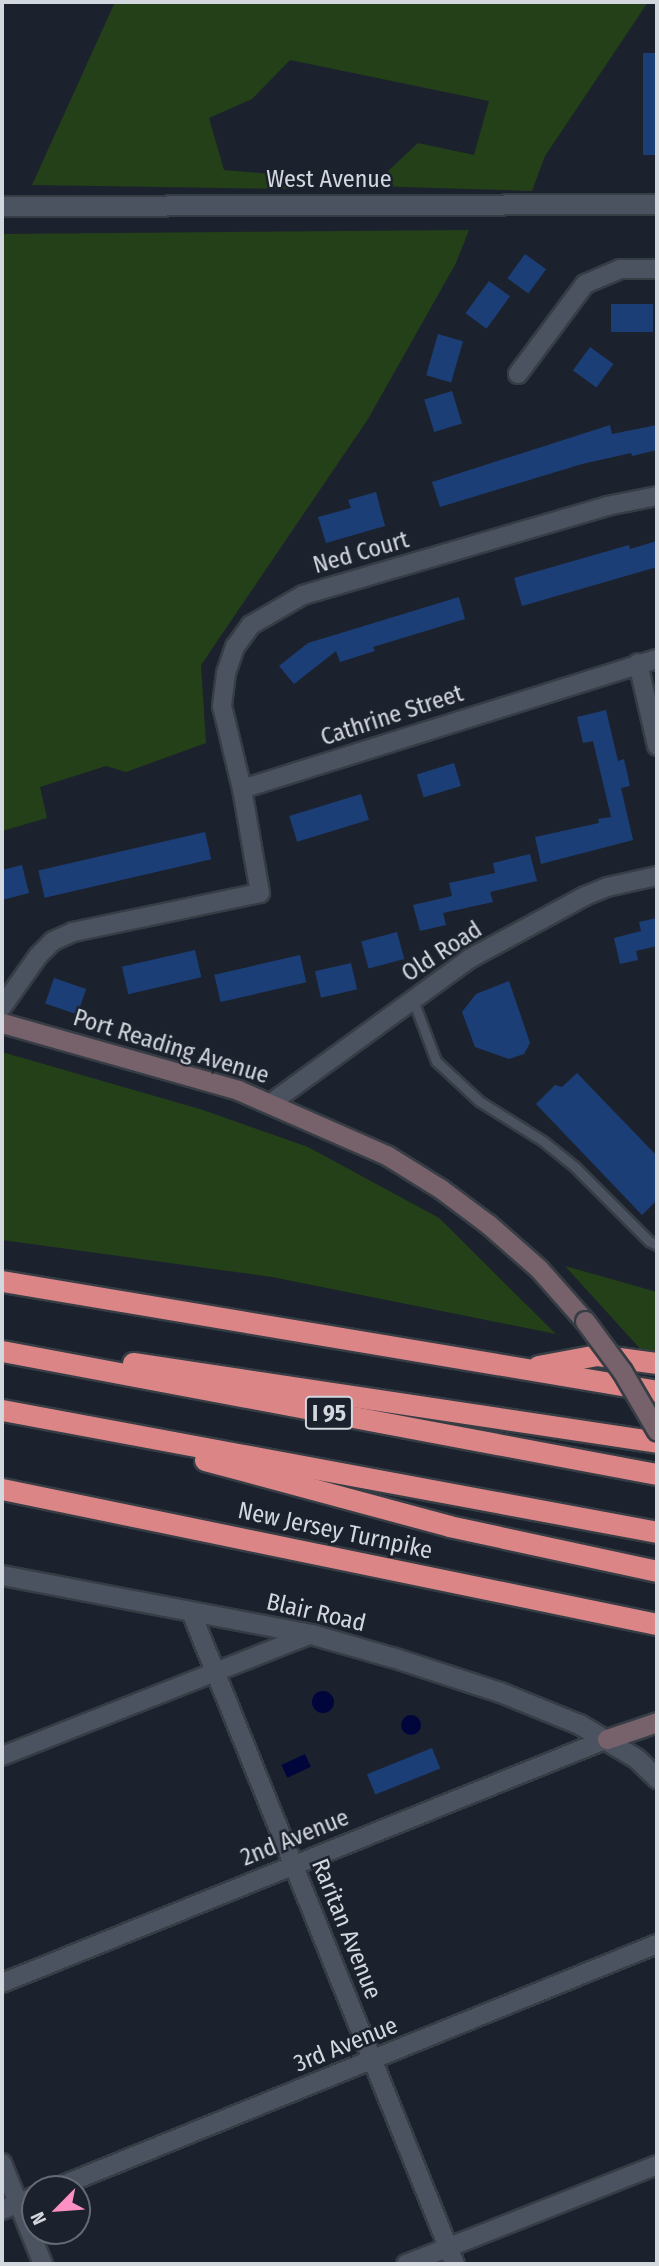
<!DOCTYPE html>
<style>
body{margin:0}
#map{position:relative;width:659px;height:2266px;overflow:hidden;background:#1c222d;font-family:"Fira Sans Condensed",sans-serif}
div>[style]{position:absolute}
[style*='--x']{left:calc(var(--x)*1px);top:calc(var(--y)*1px);width:calc(var(--w)*1px);rotate:calc(var(--a)*1deg)}
.green>*{inset:0;background:#234018}
.water>*{inset:0;background:#00053c;transform-origin:0 0}
.round{border-radius:50%}
.building>*{inset:0;background:#1c3e76;transform-origin:0 0}
.roads{filter:drop-shadow(2px 0 #373d45) drop-shadow(-2px 0 #373d45) drop-shadow(0 2px #373d45) drop-shadow(0 -2px #373d45)}
.service>*{height:9px;margin:-4.5px;padding:0 4.5px;transform-origin:4.5px;border-radius:4.5px;background:#4c5360}
.minor>*{height:18px;margin:-9px;padding:0 9px;transform-origin:9px;border-radius:9px;background:#4c5360}
.tertiary>*{height:19px;margin:-9.5px;padding:0 9.5px;transform-origin:9.5px;border-radius:9.5px;background:#4c5360}
.secondary>*{height:19px;margin:-9.5px;padding:0 9.5px;transform-origin:9.5px;border-radius:9.5px;background:#77626b}
.motorway>*{height:21px;margin:-10.5px;padding:0 10.5px;transform-origin:10.5px;border-radius:10.5px;background:#dc8586}
.bridges{filter:drop-shadow(2px 0 #373d45) drop-shadow(-2px 0 #373d45) drop-shadow(0 2px #373d45) drop-shadow(0 -2px #373d45)}
.secondary-bridge>*{height:19px;margin:-9.5px;padding:0 9.5px;transform-origin:9.5px;border-radius:9.5px;background:#77626b}
span{translate:-50% -50%;white-space:nowrap;text-align:center;line-height:1.15;-webkit-text-stroke:5px #1c222d;paint-order:stroke}
.shield-label span{padding:2px 5px;background:#1c222d;border:2px solid;border-radius:5px;-webkit-text-stroke-width:0}
.shield-label{font-size:23px;color:#d3d7de;font-weight:700}
.street-label{font-size:24px;color:#d3d7de}
.frame{position:absolute;inset:0;border:4px solid #d3d7de;pointer-events:none}
.north{position:absolute;left:21px;top:2175px;width:70px;height:70px;box-sizing:border-box;background:#1c222d;border:2px solid #656a74;border-radius:50%;rotate:245deg;font-size:19px;font-weight:700;line-height:28px;text-align:center;color:#d3d7de}
.north::after{content:'';display:block;margin:auto;width:24px;height:32px;background:#fc8fc3;clip-path:polygon(50% 0,100% 100%,50% 72%,0 100%)}
</style>
<div id="map">
<div class="green">
<i style="clip-path:polygon(115px 2px,648px 2px,545px 156px,532px 191px,372px 186px,418px 143px,474px 155px,489px 101px,290px 60px,252px 99px,209px 118px,224px 170px,295px 176px,295px 189px,32px 185px)"></i>
<i style="clip-path:polygon(469px 230px,456px 263px,368px 419px,201px 665px,206px 743px,126px 772px,106px 766px,40px 787px,47px 818px,2px 831px,2px 234px)"></i>
<i style="clip-path:polygon(2px 1052px,203px 1110px,308px 1147px,439px 1218px,556px 1334px,272px 1277px,2px 1240px)"></i>
<i style="clip-path:polygon(565px 1266px,657px 1292px,657px 1354px,644px 1353px)"></i>
</div>
<div class="water">
<i class="round" style="left:312px;top:1691px;width:22px;height:22px"></i>
<i class="round" style="left:401px;top:1715px;width:20px;height:20px"></i>
<i style="left:305px;top:1754px;width:14px;height:26px;rotate:65deg"></i>
</div>
<div class="building">
<i style="left:643px;top:53px;width:14px;height:102px"></i>
<i style="left:525px;top:254px;width:26px;height:30px;rotate:36deg"></i>
<i style="left:489px;top:281px;width:26px;height:40px;rotate:36deg"></i>
<i style="left:611px;top:304px;width:42px;height:28px"></i>
<i style="left:438px;top:334px;width:26px;height:43px;rotate:16deg"></i>
<i style="left:590px;top:347px;width:29px;height:29px;rotate:36deg"></i>
<i style="left:452px;top:391px;width:34px;height:29px;rotate:73deg"></i>
<i style="clip-path:polygon(610px 425px,612px 434px,657px 425px,657px 450px,632px 456px,631px 453px,582px 464px,440px 507px,432px 482px)"></i>
<i style="clip-path:polygon(376px 492px,385px 526px,326px 543px,318px 517px,351px 508px,348px 500px)"></i>
<i style="clip-path:polygon(657px 541px,657px 567px,522px 606px,514px 578px,629px 545px,630px 549px)"></i>
<i style="clip-path:polygon(459px 597px,465px 619px,373px 647px,375px 651px,340px 662px,336px 651px,294px 684px,279px 666px,308px 643px)"></i>
<i style="clip-path:polygon(606px 710px,618px 761px,624px 759px,630px 786px,621px 788px,633px 840px,541px 864px,535px 837px,599px 823px,598px 819px,611px 817px,593px 741px,583px 743px,577px 717px)"></i>
<i style="left:454px;top:763px;width:24px;height:39px;rotate:73deg"></i>
<i style="left:361px;top:794px;width:27px;height:75px;rotate:73deg"></i>
<i style="left:205px;top:832px;width:28px;height:171px;rotate:77deg"></i>
<i style="clip-path:polygon(530px 854px,537px 881px,490px 892px,493px 902px,443px 913px,446px 925px,420px 931px,413px 905px,452px 896px,449px 883px,495px 873px,493px 863px)"></i>
<i style="clip-path:polygon(22px 865px,29px 893px,2px 900px,2px 870px)"></i>
<i style="clip-path:polygon(657px 918px,657px 946px,636px 951px,638px 960px,620px 964px,614px 938px,641px 931px,639px 922px)"></i>
<i style="left:397px;top:932px;width:28px;height:37px;rotate:75deg"></i>
<i style="left:195px;top:950px;width:28px;height:75px;rotate:77deg"></i>
<i style="left:300px;top:955px;width:28px;height:88px;rotate:77deg"></i>
<i style="left:351px;top:963px;width:27px;height:37px;rotate:77deg"></i>
<i style="left:54px;top:978px;width:34px;height:27px;rotate:19deg"></i>
<i style="clip-path:polygon(509px 981px,530px 1043px,524px 1054px,509px 1059px,475px 1047px,462px 1012px,476px 994px)"></i>
<i style="clip-path:polygon(577px 1073px,657px 1156px,657px 1200px,642px 1215px,536px 1104px,555px 1085px,562px 1087px)"></i>
<i style="left:432px;top:1748px;width:22px;height:70px;rotate:68deg"></i>
</div>
<div class="roads">
<div class="service">
<i style="--x:413;--y:1000;--w:65;--a:69.3"></i>
<i style="--x:436;--y:1061;--w:59;--a:42.9"></i>
<i style="--x:479;--y:1101;--w:75;--a:32"></i>
<i style="--x:543;--y:1141;--w:41;--a:39.1"></i>
<i style="--x:575;--y:1167;--w:105;--a:45"></i>
<i style="--x:649;--y:1241;--w:9;--a:27"></i>
</div>
<div class="minor">
<i style="--x:518;--y:374;--w:112;--a:-53.3"></i>
<i style="--x:585;--y:284;--w:38;--a:-23"></i>
<i style="--x:620;--y:269;--w:37;--a:0"></i>
<i style="--x:638;--y:663;--w:85;--a:77.1"></i>
<i style="--x:242;--y:789;--w:435;--a:-17.4"></i>
<i style="--x:2;--y:1007;--w:62;--a:-54.8"></i>
<i style="--x:38;--y:956;--w:21;--a:-45"></i>
<i style="--x:53;--y:941;--w:22;--a:-24"></i>
<i style="--x:73;--y:932;--w:191;--a:-11.8"></i>
<i style="--x:260;--y:893;--w:106;--a:-99.8"></i>
<i style="--x:242;--y:789;--w:85;--a:-103.5"></i>
<i style="--x:222;--y:706;--w:33;--a:-83"></i>
<i style="--x:226;--y:673;--w:28;--a:-71"></i>
<i style="--x:235;--y:647;--w:27;--a:-54"></i>
<i style="--x:251;--y:625;--w:60;--a:-30"></i>
<i style="--x:303;--y:595;--w:317;--a:-16.3"></i>
<i style="--x:607;--y:506;--w:51;--a:-11.3"></i>
<i style="--x:271;--y:1103;--w:245;--a:-36"></i>
<i style="--x:469;--y:959;--w:132;--a:-28.5"></i>
<i style="--x:585;--y:896;--w:24;--a:-22"></i>
<i style="--x:607;--y:887;--w:51;--a:-12.4"></i>
<i style="--x:191;--y:1612;--w:703;--a:67.96"></i>
<i style="--x:2;--y:1756;--w:332;--a:-21.5"></i>
<i style="--x:2;--y:1983;--w:652;--a:-21.96"></i>
<i style="--x:2;--y:2163;--w:109;--a:67.9"></i>
<i style="--x:53;--y:2189;--w:652;--a:-22.08"></i>
<i style="--x:2;--y:2210;--w:36;--a:-23"></i>
<i style="--x:406;--y:2264;--w:270;--a:-21.5"></i>
</div>
<div class="tertiary">
<i style="--x:2;--y:206;--w:655;--a:-0.17"></i>
<i style="--x:2;--y:1575;--w:315;--a:10.8"></i>
<i style="--x:311;--y:1634;--w:84;--a:15.9"></i>
<i style="--x:392;--y:1657;--w:114;--a:18"></i>
<i style="--x:500;--y:1692;--w:85;--a:22.1"></i>
<i style="--x:579;--y:1724;--w:66;--a:30.8"></i>
<i style="--x:636;--y:1758;--w:29;--a:44"></i>
</div>
<div class="secondary">
<i style="--x:2;--y:1023;--w:245;--a:15.8"></i>
<i style="--x:238;--y:1090;--w:164;--a:23.7"></i>
<i style="--x:388;--y:1156;--w:62;--a:31.9"></i>
<i style="--x:441;--y:1189;--w:59;--a:36.7"></i>
<i style="--x:488;--y:1224;--w:68;--a:41.4"></i>
<i style="--x:539;--y:1269;--w:69;--a:48.5"></i>
<i style="--x:607;--y:1739;--w:53;--a:-18.8"></i>
</div>
<div class="motorway">
<i style="--x:2;--y:1281;--w:664;--a:9.53"></i>
<i style="--x:2;--y:1351;--w:666;--a:10.64"></i>
<i style="--x:133;--y:1363;--w:530;--a:8.57"></i>
<i style="--x:538;--y:1366;--w:60;--a:-10.6"></i>
<i style="--x:597;--y:1355;--w:61;--a:7.6"></i>
<i style="--x:2;--y:1410;--w:666;--a:10.55"></i>
<i style="--x:205;--y:1460;--w:253;--a:15.1"></i>
<i style="--x:449;--y:1526;--w:213;--a:12.2"></i>
<i style="--x:2;--y:1489;--w:669;--a:11.65"></i>
</div>
</div>
<div class="bridges">
<div class="secondary-bridge">
<i style="--x:585;--y:1321;--w:62;--a:53.5"></i>
<i style="--x:622;--y:1371;--w:69;--a:59.7"></i>
</div>
</div>
<div class="shield-label">
<span style="left:329px;top:1413px">I 95</span>
</div>
<div class="street-label">
<span style="left:329px;top:180px">West Avenue</span>
<span style="left:361px;top:553px;rotate:-16deg">Ned Court</span>
<span style="left:392px;top:716px;rotate:-18deg">Cathrine Street</span>
<span style="left:442px;top:952px;rotate:-33deg">Old Road</span>
<span style="left:171px;top:1047px;rotate:17deg">Port Reading Avenue</span>
<span style="left:335px;top:1531px;rotate:12deg">New Jersey Turnpike</span>
<span style="left:316px;top:1613px;rotate:13deg">Blair Road</span>
<span style="left:295px;top:1838px;rotate:-22deg">2nd Avenue</span>
<span style="left:346px;top:1929px;rotate:68deg">Raritan Avenue</span>
<span style="left:346px;top:2045px;rotate:-22deg">3rd Avenue</span>
</div>
<div class="frame"></div>
<div class="north">N</div>
</div>
